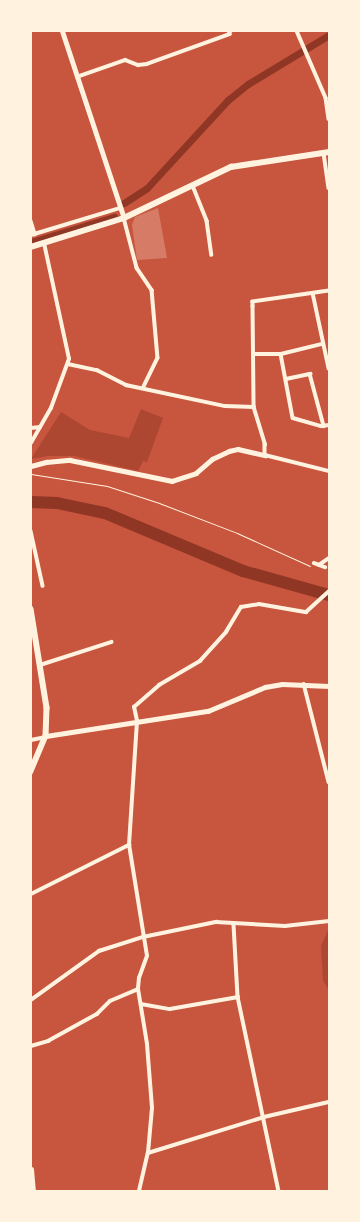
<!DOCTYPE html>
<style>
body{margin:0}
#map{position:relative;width:360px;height:1222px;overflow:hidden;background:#c8553d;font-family:Mulish,sans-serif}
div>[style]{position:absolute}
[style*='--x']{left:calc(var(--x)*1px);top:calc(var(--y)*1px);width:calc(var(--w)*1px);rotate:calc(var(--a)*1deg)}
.green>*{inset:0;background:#ae4732}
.canal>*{height:7px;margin:-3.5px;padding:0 3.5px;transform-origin:3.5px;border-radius:3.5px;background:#8f3625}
.river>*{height:12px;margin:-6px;padding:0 6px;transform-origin:6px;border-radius:6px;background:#8f3625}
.building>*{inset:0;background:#d67c66}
.path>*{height:1px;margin:-0.5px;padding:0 0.5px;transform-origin:0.5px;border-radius:0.5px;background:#fff3e0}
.minor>*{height:3.5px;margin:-1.75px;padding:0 1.75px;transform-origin:1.75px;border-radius:1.75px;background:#fff3e0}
.tertiary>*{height:4.5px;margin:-2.25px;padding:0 2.25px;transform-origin:2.25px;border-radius:2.25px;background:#fff3e0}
.secondary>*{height:5px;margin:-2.5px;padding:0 2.5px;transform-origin:2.5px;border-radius:2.5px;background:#fff3e0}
.primary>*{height:5.5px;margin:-2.75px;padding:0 2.75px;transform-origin:2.75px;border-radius:2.75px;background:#fff3e0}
span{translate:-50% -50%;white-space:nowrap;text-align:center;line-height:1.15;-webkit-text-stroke:3.5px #fff3e0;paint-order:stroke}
.frame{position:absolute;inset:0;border:32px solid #fff3e0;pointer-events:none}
</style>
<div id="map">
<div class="green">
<i style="clip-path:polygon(141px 409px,163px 418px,147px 462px,143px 461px,138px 471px,74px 456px,48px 456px,31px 459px,61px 412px,90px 430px,129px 438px)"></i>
<i style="clip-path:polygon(329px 928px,329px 991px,323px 980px,321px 946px)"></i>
</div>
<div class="canal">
<i style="--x:124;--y:203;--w:27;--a:-33"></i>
<i style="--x:147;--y:188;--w:120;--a:-47.4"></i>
<i style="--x:228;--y:100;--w:26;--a:-39"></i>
<i style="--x:248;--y:84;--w:95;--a:-31.2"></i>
<i style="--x:31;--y:242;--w:87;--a:-16.8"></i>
</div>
<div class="river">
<i style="--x:31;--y:502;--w:26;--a:2"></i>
<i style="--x:57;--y:503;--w:49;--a:11.8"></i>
<i style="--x:105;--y:513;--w:150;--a:22.8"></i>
<i style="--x:243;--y:571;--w:89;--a:15.6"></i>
</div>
<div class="building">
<i style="clip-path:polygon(158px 208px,167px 258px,137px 260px,132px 225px,135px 217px)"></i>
</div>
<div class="path">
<i style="--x:31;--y:474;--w:77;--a:9"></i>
<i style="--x:107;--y:486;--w:55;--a:18.1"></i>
<i style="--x:159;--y:503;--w:84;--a:21"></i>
<i style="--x:237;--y:533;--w:80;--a:24.3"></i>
</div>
<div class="minor">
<i style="--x:297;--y:31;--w:73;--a:66.6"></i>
<i style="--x:326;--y:98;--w:21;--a:82"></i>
<i style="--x:229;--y:32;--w:2;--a:-27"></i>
<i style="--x:77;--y:77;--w:51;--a:-19.5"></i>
<i style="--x:125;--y:60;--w:14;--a:21"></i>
<i style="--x:138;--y:65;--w:9;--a:-6"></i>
<i style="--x:147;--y:64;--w:88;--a:-19.9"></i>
<i style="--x:324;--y:153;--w:35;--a:82"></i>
<i style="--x:193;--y:186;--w:38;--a:68"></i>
<i style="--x:207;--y:221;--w:34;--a:82"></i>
<i style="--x:124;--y:218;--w:52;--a:75.4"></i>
<i style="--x:137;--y:268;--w:27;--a:56"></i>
<i style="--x:152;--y:290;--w:68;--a:85"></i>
<i style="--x:158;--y:358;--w:32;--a:116"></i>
<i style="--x:31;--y:221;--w:14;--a:73"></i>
<i style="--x:31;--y:235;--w:93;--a:-16.9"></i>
<i style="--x:329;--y:291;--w:77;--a:171.8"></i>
<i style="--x:253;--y:302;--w:4;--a:90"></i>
<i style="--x:253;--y:306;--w:101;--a:89.4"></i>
<i style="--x:254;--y:407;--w:39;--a:73"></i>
<i style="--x:265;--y:444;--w:11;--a:90"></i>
<i style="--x:265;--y:455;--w:66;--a:14"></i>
<i style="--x:313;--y:293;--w:77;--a:78"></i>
<i style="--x:254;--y:354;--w:27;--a:0"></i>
<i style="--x:281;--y:354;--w:42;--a:-13.7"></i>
<i style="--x:281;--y:354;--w:65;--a:79.4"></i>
<i style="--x:293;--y:418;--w:29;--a:16"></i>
<i style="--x:321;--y:426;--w:8;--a:-7"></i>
<i style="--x:68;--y:364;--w:30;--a:12"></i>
<i style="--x:97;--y:370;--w:33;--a:27"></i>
<i style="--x:126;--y:385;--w:101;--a:12"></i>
<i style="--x:225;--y:406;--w:29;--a:2"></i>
<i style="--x:286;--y:379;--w:25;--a:-12"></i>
<i style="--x:310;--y:374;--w:54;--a:74.9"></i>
<i style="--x:31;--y:428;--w:9;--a:-6"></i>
<i style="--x:31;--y:443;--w:40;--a:-60.3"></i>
<i style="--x:51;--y:408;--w:52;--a:-69.8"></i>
<i style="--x:69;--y:359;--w:119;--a:-102.2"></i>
<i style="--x:31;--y:531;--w:56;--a:77.7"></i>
<i style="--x:314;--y:563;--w:12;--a:20"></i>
<i style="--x:319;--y:565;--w:12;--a:-35"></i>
<i style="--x:40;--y:665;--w:75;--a:-17.9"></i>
<i style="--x:304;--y:684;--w:101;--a:75.7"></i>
<i style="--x:31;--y:740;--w:15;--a:-11"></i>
<i style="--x:31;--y:894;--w:110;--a:-26.6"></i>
<i style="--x:234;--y:925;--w:72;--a:86.8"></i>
<i style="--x:238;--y:997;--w:198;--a:78.1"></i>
<i style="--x:31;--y:1000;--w:84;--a:-35.8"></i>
<i style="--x:99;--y:951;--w:46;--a:-17.7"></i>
<i style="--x:143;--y:937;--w:75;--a:-11.6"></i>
<i style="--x:216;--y:922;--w:69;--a:3.3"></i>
<i style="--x:285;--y:926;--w:44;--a:-6.5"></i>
<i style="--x:141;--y:1004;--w:29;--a:10"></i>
<i style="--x:170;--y:1009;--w:69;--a:-10"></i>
<i style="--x:31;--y:1046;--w:18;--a:-16"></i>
<i style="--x:48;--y:1041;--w:56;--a:-28.9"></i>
<i style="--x:97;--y:1014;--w:18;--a:-45"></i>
<i style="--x:110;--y:1001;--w:30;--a:-23"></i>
<i style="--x:148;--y:1153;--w:121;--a:-17.2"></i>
<i style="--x:264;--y:1117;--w:67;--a:-13"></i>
<i style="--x:139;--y:1191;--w:39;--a:-77"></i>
<i style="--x:148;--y:1153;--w:45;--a:-84.9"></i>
<i style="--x:152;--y:1108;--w:64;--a:-94.5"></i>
<i style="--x:147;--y:1044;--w:56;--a:-99.3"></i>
<i style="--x:138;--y:989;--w:11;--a:-85"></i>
<i style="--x:139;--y:978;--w:23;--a:-70"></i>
<i style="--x:147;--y:956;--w:112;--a:-99.2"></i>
<i style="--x:129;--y:845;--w:124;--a:-86.3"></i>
<i style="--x:137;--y:721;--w:14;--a:-102"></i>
<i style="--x:134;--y:707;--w:33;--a:-41"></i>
<i style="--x:159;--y:685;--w:48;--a:-30.3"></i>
<i style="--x:200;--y:661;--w:39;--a:-48"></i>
<i style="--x:226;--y:632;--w:29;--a:-59"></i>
<i style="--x:241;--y:607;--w:18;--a:-9"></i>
<i style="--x:259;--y:604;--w:48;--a:9.7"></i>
<i style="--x:306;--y:612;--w:31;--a:-42"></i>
</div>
<div class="tertiary">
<i style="--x:31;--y:466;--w:16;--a:-15"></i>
<i style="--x:46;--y:462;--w:24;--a:-5"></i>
<i style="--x:70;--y:460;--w:104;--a:11.6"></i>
<i style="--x:172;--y:481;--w:25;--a:-18"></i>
<i style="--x:196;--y:473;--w:21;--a:-41"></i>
<i style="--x:212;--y:459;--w:19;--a:-25"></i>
<i style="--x:229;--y:451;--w:9;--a:-13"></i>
<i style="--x:238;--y:449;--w:28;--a:13"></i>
<i style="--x:46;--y:736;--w:164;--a:-8.8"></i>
<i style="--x:208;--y:711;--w:62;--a:-22.8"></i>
<i style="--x:265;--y:687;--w:17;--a:-10"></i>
<i style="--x:282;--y:684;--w:47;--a:2.4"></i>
</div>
<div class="secondary">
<i style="--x:62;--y:31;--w:197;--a:71.7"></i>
<i style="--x:31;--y:1169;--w:22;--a:85"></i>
</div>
<div class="primary">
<i style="--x:31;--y:247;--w:97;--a:-17.3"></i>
<i style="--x:124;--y:218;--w:119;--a:-25.5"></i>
<i style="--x:231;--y:167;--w:99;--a:-8.7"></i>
<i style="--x:31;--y:609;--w:100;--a:80.8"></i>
<i style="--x:47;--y:708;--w:28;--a:92"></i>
<i style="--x:46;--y:736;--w:39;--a:113"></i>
</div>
<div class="frame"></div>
</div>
